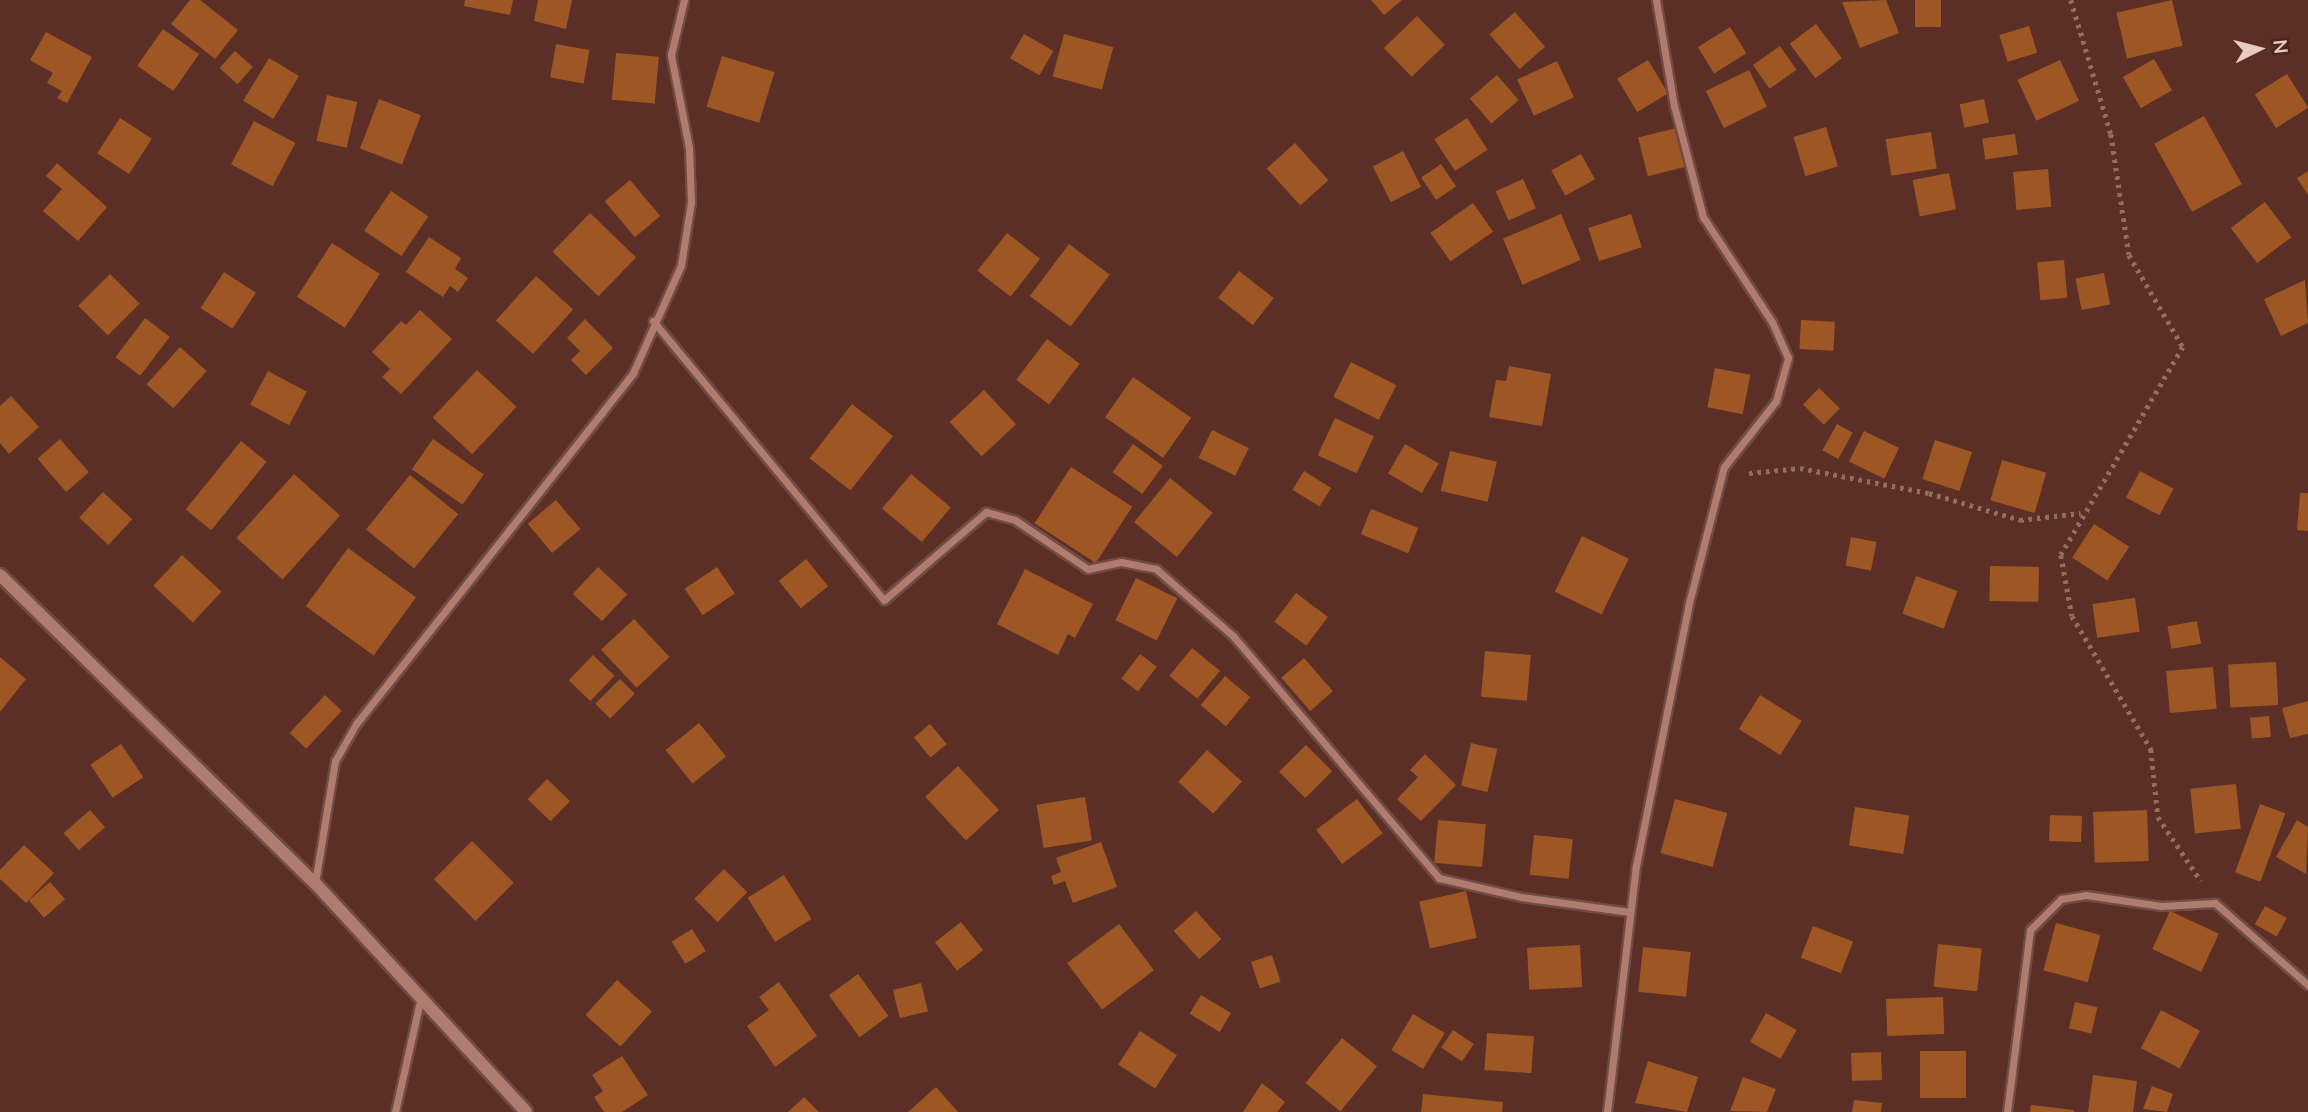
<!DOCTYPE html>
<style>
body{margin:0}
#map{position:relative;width:2308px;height:1112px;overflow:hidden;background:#5b2f25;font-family:"Nunito Sans",sans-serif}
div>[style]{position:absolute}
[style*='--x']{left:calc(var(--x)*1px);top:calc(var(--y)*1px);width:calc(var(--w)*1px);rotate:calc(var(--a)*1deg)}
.building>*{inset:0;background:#9e5724;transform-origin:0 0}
.path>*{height:4.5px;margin-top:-2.25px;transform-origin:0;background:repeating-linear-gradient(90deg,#926d64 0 3.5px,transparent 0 8.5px)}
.roads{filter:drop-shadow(2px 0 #714c44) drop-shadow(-2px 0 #714c44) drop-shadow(0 2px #714c44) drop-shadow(0 -2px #714c44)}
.minor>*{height:7px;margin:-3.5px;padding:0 3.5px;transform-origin:3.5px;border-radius:3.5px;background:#b07c70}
.tertiary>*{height:12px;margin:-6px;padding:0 6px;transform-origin:6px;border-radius:6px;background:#b07c70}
span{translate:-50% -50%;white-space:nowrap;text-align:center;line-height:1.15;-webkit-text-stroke:5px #50241b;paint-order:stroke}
.north{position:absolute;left:2224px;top:14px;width:70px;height:70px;-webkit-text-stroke:5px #50241b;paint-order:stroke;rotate:84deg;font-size:19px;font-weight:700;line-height:28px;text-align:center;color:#e7cbc4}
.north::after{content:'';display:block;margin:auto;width:24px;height:32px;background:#e7cbc4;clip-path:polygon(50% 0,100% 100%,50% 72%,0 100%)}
</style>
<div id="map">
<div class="building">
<i style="clip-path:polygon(190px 0,200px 0,238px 30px,215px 59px,171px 24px)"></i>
<i style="clip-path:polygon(465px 0,513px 0,510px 15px,464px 6px)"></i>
<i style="clip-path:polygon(538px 0,572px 0,566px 29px,534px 21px)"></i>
<i style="clip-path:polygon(1371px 0,1402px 0,1384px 15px)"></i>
<i style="clip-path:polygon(1886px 0,1899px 33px,1860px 48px,1842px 2px)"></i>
<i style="left:1915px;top:0;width:26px;height:27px"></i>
<i style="left:2172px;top:0;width:47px;height:57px;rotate:77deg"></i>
<i style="left:1515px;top:12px;width:46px;height:34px;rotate:49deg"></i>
<i style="left:1417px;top:16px;width:40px;height:46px;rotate:46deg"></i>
<i style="left:1816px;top:24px;width:43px;height:33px;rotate:53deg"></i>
<i style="left:2029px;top:26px;width:28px;height:31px;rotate:73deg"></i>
<i style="left:1730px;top:27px;width:31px;height:38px;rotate:58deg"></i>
<i style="left:163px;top:29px;width:44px;height:45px;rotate:35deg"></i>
<i style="clip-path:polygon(46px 32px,92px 57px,67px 103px,57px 98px,62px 91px,47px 83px,53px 73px,30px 60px)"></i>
<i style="left:1024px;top:34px;width:34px;height:28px;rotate:30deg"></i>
<i style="left:1064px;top:34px;width:51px;height:44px;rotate:15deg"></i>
<i style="left:556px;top:44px;width:34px;height:34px;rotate:10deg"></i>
<i style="left:1780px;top:46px;width:29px;height:33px;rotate:55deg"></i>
<i style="left:235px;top:51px;width:24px;height:23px;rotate:42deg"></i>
<i style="left:616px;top:53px;width:43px;height:47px;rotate:5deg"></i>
<i style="left:722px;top:56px;width:55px;height:53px;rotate:17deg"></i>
<i style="left:269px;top:58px;width:35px;height:50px;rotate:31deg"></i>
<i style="left:2154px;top:59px;width:36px;height:36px;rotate:60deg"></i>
<i style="left:1648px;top:60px;width:39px;height:36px;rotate:59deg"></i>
<i style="left:2060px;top:60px;width:45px;height:47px;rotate:65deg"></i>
<i style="left:1557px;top:61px;width:40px;height:44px;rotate:65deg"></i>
<i style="left:1749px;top:70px;width:41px;height:48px;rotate:64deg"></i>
<i style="left:2287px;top:74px;width:40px;height:38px;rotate:58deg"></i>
<i style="left:1497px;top:75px;width:33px;height:36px;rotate:49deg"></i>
<i style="left:327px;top:95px;width:31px;height:47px;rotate:13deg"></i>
<i style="left:379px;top:99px;width:45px;height:53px;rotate:21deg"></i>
<i style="left:1984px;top:99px;width:24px;height:25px;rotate:78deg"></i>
<i style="left:2204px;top:116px;width:78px;height:57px;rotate:61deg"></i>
<i style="left:120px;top:118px;width:38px;height:42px;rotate:33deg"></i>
<i style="left:1467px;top:118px;width:38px;height:39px;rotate:57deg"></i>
<i style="left:254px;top:121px;width:47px;height:49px;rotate:28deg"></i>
<i style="left:1826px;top:127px;width:41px;height:34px;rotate:73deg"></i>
<i style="left:1676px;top:128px;width:40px;height:39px;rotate:76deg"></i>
<i style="left:1931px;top:132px;width:37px;height:46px;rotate:81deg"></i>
<i style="left:2015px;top:134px;width:21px;height:33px;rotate:82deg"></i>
<i style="left:1295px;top:143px;width:50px;height:38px;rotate:48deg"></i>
<i style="left:1403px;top:151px;width:40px;height:34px;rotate:63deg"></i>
<i style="left:1581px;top:154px;width:29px;height:34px;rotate:61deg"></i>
<i style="clip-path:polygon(57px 163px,107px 207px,78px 241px,43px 211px,62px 189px,46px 176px)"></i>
<i style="left:1441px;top:164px;width:27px;height:24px;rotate:56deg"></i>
<i style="left:2048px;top:169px;width:38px;height:35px;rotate:85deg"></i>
<i style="clip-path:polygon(2308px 171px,2308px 195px,2297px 178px)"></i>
<i style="left:1949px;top:173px;width:37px;height:37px;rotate:79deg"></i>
<i style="left:1523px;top:179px;width:32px;height:30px;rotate:66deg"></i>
<i style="left:630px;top:180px;width:47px;height:33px;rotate:50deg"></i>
<i style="left:391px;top:191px;width:45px;height:48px;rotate:34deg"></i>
<i style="left:2265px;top:202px;width:44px;height:43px;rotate:53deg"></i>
<i style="left:1473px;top:203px;width:35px;height:52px;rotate:55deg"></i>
<i style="left:590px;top:213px;width:64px;height:54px;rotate:44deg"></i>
<i style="left:1561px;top:214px;width:50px;height:63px;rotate:67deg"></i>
<i style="left:1631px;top:214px;width:35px;height:45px;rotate:72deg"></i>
<i style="left:1007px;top:233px;width:42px;height:48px;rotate:38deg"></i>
<i style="clip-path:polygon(429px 237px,461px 258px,455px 269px,468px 278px,458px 292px,450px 286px,443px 297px,406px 272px)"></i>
<i style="left:332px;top:243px;width:57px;height:64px;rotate:33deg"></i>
<i style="left:1069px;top:244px;width:51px;height:65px;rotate:37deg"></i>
<i style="left:2064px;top:260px;width:38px;height:27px;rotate:85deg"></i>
<i style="left:1239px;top:271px;width:44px;height:34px;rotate:38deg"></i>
<i style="left:224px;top:272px;width:38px;height:43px;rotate:33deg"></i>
<i style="left:2104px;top:273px;width:32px;height:29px;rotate:79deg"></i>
<i style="left:110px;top:274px;width:42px;height:45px;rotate:45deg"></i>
<i style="left:536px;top:276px;width:50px;height:60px;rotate:42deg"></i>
<i style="clip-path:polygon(2305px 280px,2308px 323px,2281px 336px,2264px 299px)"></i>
<i style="clip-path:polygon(420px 310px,452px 339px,401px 394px,382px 377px,390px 369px,372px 352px,401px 321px,406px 325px)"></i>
<i style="left:145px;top:318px;width:31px;height:49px;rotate:37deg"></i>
<i style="clip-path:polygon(585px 319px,613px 348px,586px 375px,571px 360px,580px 351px,567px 338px)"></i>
<i style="left:1801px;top:320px;width:34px;height:29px;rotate:3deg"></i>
<i style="left:1047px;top:339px;width:41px;height:51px;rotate:37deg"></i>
<i style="left:180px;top:347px;width:36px;height:50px;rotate:42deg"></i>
<i style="left:1351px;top:362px;width:51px;height:39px;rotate:27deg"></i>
<i style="clip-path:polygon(1509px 366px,1551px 374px,1542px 426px,1489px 417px,1496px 380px,1506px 381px)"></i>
<i style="left:1715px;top:368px;width:36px;height:40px;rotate:11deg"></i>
<i style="left:477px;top:370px;width:54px;height:65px;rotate:43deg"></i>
<i style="left:268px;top:371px;width:44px;height:38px;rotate:28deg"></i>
<i style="left:1133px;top:377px;width:71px;height:49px;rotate:35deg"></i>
<i style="left:1819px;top:388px;width:29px;height:23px;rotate:44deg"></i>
<i style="left:984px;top:390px;width:47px;height:47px;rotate:47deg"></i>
<i style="clip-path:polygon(11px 396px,39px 427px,9px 454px,0 443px,0 406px)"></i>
<i style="left:852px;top:404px;width:52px;height:69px;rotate:38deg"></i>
<i style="left:1335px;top:418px;width:43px;height:41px;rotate:25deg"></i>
<i style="left:1837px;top:424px;width:18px;height:30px;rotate:29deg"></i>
<i style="left:1212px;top:430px;width:41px;height:31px;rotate:26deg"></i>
<i style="left:1864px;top:431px;width:39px;height:34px;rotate:26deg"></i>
<i style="left:60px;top:439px;width:44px;height:30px;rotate:49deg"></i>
<i style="left:433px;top:439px;width:62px;height:37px;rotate:35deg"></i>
<i style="left:1935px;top:440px;width:39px;height:41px;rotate:18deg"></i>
<i style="left:241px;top:441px;width:33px;height:88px;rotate:39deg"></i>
<i style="left:1133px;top:444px;width:37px;height:35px;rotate:36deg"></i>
<i style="left:1405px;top:444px;width:39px;height:34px;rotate:30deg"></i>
<i style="left:1450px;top:451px;width:48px;height:41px;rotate:13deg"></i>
<i style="left:2002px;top:460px;width:46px;height:42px;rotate:16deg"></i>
<i style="left:1071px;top:467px;width:73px;height:67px;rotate:33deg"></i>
<i style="left:1304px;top:471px;width:32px;height:22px;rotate:32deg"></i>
<i style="left:2140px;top:471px;width:38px;height:30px;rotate:28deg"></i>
<i style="left:294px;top:474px;width:62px;height:86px;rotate:42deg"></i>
<i style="left:911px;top:474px;width:52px;height:45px;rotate:40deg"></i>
<i style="left:410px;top:475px;width:62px;height:70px;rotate:39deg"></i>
<i style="left:1170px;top:478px;width:55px;height:57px;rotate:39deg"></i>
<i style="left:103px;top:492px;width:40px;height:35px;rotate:43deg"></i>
<i style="clip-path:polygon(2300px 493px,2308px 493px,2308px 531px,2297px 530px)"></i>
<i style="left:556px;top:500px;width:38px;height:37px;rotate:50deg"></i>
<i style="left:1371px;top:509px;width:51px;height:27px;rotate:22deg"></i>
<i style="left:2094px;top:524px;width:42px;height:40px;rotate:33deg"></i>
<i style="left:1582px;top:536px;width:52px;height:62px;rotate:26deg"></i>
<i style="left:1851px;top:537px;width:26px;height:29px;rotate:11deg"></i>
<i style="left:348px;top:548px;width:84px;height:72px;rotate:36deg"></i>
<i style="left:182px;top:555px;width:54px;height:42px;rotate:43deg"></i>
<i style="left:806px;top:559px;width:35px;height:35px;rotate:51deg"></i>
<i style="left:1990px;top:566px;width:49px;height:35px;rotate:1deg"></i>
<i style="left:598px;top:567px;width:40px;height:37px;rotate:43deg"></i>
<i style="left:717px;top:567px;width:32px;height:39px;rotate:56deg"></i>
<i style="clip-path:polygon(1025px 569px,1093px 604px,1075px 638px,1068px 634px,1058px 655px,997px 624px)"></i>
<i style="left:1916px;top:576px;width:44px;height:40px;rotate:20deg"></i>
<i style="left:1136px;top:578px;width:46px;height:47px;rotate:26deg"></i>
<i style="left:1296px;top:593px;width:40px;height:36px;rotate:37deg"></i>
<i style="left:2135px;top:598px;width:34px;height:43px;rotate:82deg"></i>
<i style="left:634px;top:619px;width:52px;height:45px;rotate:47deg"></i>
<i style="left:2197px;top:621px;width:23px;height:30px;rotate:80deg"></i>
<i style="left:1192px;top:648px;width:36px;height:36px;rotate:39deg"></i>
<i style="left:1485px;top:651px;width:46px;height:46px;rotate:5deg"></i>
<i style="left:1140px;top:654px;width:21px;height:31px;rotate:37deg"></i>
<i style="left:593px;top:655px;width:30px;height:35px;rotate:44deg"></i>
<i style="clip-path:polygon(0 657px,26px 679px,0 712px)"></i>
<i style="left:1304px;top:658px;width:44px;height:30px;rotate:49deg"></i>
<i style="left:2276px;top:662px;width:43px;height:48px;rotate:87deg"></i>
<i style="left:2213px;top:667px;width:42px;height:47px;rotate:85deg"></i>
<i style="left:1225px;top:676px;width:33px;height:38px;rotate:40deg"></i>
<i style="left:620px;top:679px;width:21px;height:35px;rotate:45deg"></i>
<i style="left:325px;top:695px;width:23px;height:52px;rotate:43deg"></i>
<i style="left:1760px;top:695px;width:49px;height:40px;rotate:32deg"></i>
<i style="clip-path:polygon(2308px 701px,2308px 734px,2290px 738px,2282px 708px)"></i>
<i style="left:2269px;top:716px;width:21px;height:19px;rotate:85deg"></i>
<i style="left:699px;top:723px;width:43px;height:43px;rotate:51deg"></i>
<i style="left:930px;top:724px;width:26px;height:21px;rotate:50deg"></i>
<i style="left:1471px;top:743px;width:27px;height:44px;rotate:13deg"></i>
<i style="left:121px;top:744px;width:40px;height:37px;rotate:56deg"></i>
<i style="left:1306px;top:745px;width:37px;height:38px;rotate:45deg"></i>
<i style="left:1207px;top:750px;width:47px;height:43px;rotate:42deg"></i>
<i style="clip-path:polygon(1425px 754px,1456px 785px,1421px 821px,1397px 799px,1418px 777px,1410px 770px)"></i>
<i style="left:958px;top:766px;width:60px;height:45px;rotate:47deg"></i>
<i style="left:547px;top:779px;width:32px;height:28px;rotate:44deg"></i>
<i style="left:2236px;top:784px;width:45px;height:46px;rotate:84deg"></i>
<i style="left:1085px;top:797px;width:44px;height:49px;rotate:81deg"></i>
<i style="left:1357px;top:799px;width:43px;height:51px;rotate:53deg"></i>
<i style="left:1675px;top:799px;width:54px;height:56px;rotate:15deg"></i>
<i style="left:2260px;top:804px;width:27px;height:73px;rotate:20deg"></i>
<i style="left:1855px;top:807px;width:55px;height:39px;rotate:9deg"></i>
<i style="left:90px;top:810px;width:23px;height:35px;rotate:49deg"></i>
<i style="left:2147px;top:810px;width:51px;height:54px;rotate:88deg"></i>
<i style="left:2050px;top:815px;width:32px;height:26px;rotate:2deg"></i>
<i style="left:1438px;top:820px;width:48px;height:43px;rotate:5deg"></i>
<i style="clip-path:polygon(2297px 820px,2308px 827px,2306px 874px,2276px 857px)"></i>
<i style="left:1534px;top:835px;width:39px;height:40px;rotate:6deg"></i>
<i style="left:472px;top:841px;width:59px;height:54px;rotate:45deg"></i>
<i style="clip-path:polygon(1101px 842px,1117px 887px,1073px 903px,1065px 881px,1054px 885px,1051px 876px,1061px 872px,1056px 858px)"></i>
<i style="clip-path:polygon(24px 845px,54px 873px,26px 903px,0 879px,0 870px)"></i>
<i style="left:724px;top:869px;width:33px;height:42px;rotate:45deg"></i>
<i style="left:784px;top:875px;width:52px;height:43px;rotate:58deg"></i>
<i style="left:50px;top:882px;width:23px;height:28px;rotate:49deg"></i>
<i style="left:1466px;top:891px;width:48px;height:48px;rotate:77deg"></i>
<i style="left:2265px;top:906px;width:25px;height:21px;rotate:29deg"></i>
<i style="left:1196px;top:911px;width:38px;height:30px;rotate:48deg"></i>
<i style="left:2170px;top:911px;width:54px;height:42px;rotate:25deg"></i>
<i style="left:961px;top:922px;width:36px;height:33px;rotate:52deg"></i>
<i style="left:2056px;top:923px;width:46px;height:49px;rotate:15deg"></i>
<i style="left:1119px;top:924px;width:58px;height:65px;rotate:53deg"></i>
<i style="left:1813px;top:926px;width:43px;height:34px;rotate:21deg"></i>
<i style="left:692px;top:929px;width:26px;height:24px;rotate:58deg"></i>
<i style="left:1938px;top:944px;width:44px;height:43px;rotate:6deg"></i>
<i style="left:1580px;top:945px;width:42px;height:53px;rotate:87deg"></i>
<i style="left:1643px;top:947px;width:48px;height:45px;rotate:6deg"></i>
<i style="left:1272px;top:955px;width:28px;height:22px;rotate:72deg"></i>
<i style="left:858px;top:974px;width:52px;height:36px;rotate:54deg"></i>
<i style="left:617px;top:980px;width:47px;height:47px;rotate:42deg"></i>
<i style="clip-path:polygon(779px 982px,817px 1036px,775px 1067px,747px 1026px,769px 1010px,759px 997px)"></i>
<i style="left:921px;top:983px;width:29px;height:29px;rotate:76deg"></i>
<i style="left:1201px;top:995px;width:35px;height:22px;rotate:31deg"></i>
<i style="left:1943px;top:997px;width:37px;height:57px;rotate:88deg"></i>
<i style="left:2075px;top:1002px;width:23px;height:27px;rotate:13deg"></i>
<i style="left:2161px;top:1010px;width:44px;height:43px;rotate:28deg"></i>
<i style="left:1766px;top:1013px;width:35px;height:33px;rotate:29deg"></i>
<i style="left:1413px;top:1014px;width:37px;height:42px;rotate:31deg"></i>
<i style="left:1453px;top:1030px;width:25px;height:21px;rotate:34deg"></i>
<i style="left:1140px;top:1031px;width:44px;height:40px;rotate:33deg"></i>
<i style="left:1487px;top:1033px;width:47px;height:37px;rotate:4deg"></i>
<i style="left:1342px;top:1038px;width:45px;height:58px;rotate:39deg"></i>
<i style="left:1920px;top:1051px;width:46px;height:47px"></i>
<i style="left:1881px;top:1052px;width:28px;height:30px;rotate:88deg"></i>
<i style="clip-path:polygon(622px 1056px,648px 1095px,622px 1112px,604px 1112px,594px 1097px,603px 1091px,592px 1075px)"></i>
<i style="clip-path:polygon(1648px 1061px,1698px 1077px,1687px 1112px,1635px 1103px)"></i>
<i style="clip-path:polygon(2093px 1075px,2137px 1081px,2133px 1112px,2088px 1112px)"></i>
<i style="clip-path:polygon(1743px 1077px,1776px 1089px,1767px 1112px,1730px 1111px)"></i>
<i style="clip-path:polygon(1262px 1083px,1285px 1102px,1277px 1112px,1243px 1112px)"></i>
<i style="clip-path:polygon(2152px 1086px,2173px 1094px,2167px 1112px,2143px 1109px)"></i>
<i style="clip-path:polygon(936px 1087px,958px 1112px,908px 1112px)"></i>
<i style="clip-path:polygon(1423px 1094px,1503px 1102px,1502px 1112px,1421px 1112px)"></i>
<i style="clip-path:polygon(804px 1097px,819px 1112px,788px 1112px)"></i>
<i style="clip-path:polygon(1854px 1100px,1882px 1103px,1881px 1112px,1852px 1112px)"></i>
<i style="clip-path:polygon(2031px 1105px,2074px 1110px,2074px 1112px,2030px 1112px)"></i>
</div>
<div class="path">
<i style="--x:2071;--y:0;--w:140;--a:73.4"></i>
<i style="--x:2111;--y:134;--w:122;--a:81.5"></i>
<i style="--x:2129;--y:255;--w:107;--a:59.6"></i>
<i style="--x:2183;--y:347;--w:241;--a:120.4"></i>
<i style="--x:2061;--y:555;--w:62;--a:79.8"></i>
<i style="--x:2072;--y:616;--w:155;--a:59.3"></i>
<i style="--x:2151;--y:749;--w:68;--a:84.1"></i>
<i style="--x:2158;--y:817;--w:77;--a:56.1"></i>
<i style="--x:1749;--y:473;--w:51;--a:-5.6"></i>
<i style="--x:1800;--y:468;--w:131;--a:11"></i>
<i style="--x:1929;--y:493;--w:95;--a:16.5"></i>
<i style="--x:2020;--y:520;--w:61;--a:-6.5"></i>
</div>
<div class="roads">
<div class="minor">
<i style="--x:653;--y:321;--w:362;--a:50.4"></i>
<i style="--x:884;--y:600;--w:135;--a:-40.8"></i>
<i style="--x:986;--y:512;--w:30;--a:15"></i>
<i style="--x:1015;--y:520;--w:88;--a:33.9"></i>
<i style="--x:1088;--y:569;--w:34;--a:-12"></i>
<i style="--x:1121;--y:562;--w:36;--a:11"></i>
<i style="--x:1156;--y:569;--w:102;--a:41"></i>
<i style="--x:1233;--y:636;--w:318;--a:49.6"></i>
<i style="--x:1439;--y:878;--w:84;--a:13"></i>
<i style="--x:1521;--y:897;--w:110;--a:7.8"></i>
<i style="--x:315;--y:883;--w:124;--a:-80.7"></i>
<i style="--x:335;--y:761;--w:43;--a:-60.4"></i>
<i style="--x:356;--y:724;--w:447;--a:-51.7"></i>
<i style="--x:633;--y:373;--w:118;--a:-66"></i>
<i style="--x:681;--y:265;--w:64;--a:-81"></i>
<i style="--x:691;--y:202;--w:54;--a:-92.1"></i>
<i style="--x:689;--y:148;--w:95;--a:-101"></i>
<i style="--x:671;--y:55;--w:57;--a:-76.7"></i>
<i style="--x:395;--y:1112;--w:114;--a:-77.3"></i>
<i style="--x:1607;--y:1112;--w:248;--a:-83.3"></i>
<i style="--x:1636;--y:866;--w:268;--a:-78.6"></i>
<i style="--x:1689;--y:603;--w:140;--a:-75.6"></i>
<i style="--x:1724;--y:467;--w:84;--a:-51.8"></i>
<i style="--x:1776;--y:401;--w:45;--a:-74.4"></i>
<i style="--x:1788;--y:358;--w:39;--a:-114"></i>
<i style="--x:1772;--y:322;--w:126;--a:-123.3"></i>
<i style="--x:1703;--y:217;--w:115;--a:-104.6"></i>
<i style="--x:1674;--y:106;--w:108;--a:-99.6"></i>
<i style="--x:2007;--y:1112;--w:183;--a:-82.8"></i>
<i style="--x:2030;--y:930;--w:44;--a:-45"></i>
<i style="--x:2061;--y:899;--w:25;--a:-9"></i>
<i style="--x:2086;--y:895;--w:76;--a:8.3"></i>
<i style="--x:2161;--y:906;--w:54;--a:-3.2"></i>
<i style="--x:2215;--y:903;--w:124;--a:41.4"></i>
</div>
<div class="tertiary">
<i style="--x:0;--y:575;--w:441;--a:44.4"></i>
<i style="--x:315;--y:883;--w:311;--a:47.3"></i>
</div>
</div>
<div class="north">N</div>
</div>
